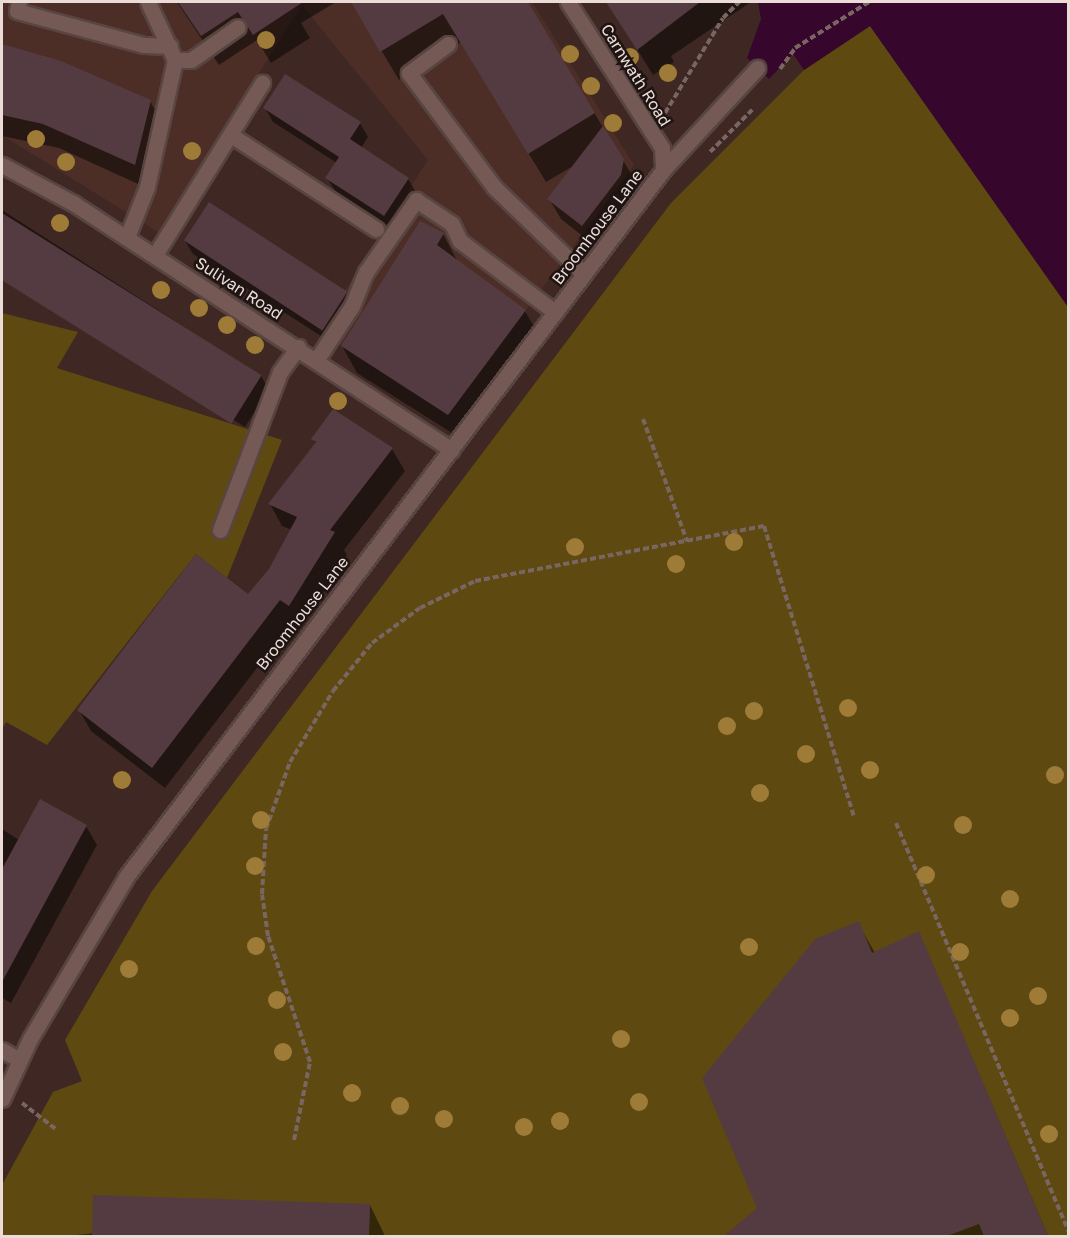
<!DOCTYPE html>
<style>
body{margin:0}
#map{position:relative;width:1070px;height:1238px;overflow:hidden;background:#3f2823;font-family:"Golos Text",sans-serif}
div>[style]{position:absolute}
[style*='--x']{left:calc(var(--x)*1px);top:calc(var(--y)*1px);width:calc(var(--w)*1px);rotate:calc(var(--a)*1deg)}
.built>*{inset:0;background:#4c2e27}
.green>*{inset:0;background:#5e4910}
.water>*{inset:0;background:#36062d}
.shadow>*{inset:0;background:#0007}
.building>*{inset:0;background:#543b41;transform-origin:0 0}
.path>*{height:4px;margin-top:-2px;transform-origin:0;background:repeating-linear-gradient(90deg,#796561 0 6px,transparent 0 9px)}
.roads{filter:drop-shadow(2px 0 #584541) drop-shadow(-2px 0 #584541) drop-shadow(0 2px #584541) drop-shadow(0 -2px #584541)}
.minor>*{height:15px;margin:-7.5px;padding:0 7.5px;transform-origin:7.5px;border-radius:7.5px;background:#745954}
.trees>*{width:18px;height:18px;margin:-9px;border-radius:50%;background:#9e7b37}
span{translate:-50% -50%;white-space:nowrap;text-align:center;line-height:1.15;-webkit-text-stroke:5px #1e1412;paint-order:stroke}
.street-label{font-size:16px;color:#ebdcd8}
.frame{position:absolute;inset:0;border:3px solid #ebdcd8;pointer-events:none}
</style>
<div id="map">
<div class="built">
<i style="clip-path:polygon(2px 2px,532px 2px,634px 165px,448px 415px,319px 331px,428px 160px,302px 5px,158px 232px,2px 135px)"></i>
</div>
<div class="green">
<i style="clip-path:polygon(870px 26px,1068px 307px,1068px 1236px,2px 1236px,2px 1185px,53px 1092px,82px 1081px,65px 1040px,152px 891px,671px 203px,804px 70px)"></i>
<i style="clip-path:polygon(2px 313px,78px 332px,57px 368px,282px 440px,227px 578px,196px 554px,47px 745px,6px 722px,2px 729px)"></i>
</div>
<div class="water">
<i style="clip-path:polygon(758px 2px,1068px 2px,1068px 307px,870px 26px,804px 70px,793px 54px,769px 79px,747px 58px,761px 19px)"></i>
</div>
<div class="shadow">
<i style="clip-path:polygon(177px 2px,336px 2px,301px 23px,310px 38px,271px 63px,257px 40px,219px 65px)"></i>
<i style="clip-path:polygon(352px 2px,527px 2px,635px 180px,632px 196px,594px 245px,561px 219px,549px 199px,575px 165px,546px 182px,461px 42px,399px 80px)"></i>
<i style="clip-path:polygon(623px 2px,751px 2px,671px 56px,674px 62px,653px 75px,612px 9px)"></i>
<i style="clip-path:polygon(2px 46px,60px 62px,150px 101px,164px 126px,149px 189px,59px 148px,2px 136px)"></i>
<i style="clip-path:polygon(265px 108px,360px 123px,368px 137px,361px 148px,408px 179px,416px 192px,392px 228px,335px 191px,327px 178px,337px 163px,273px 122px)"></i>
<i style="clip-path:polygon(2px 210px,261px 376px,269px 390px,245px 427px,2px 277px)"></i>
<i style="clip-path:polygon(420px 223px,443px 234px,458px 262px,525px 311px,540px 337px,463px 440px,357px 373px,342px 346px)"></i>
<i style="clip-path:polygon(185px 241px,346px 292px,354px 306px,332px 343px,193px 254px)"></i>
<i style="clip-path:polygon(333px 411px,392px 449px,405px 471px,344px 550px,347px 555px,301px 627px,293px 621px,165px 788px,91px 731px,79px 710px,248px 596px,270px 569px,292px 530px,282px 526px,270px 504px,316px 444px,313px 439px)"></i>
<i style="clip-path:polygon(86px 826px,97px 845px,11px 1003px,2px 998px,2px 829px,19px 840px)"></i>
<i style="clip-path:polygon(858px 923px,875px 953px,919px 933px,1048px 1236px,726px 1236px,759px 1209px)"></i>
<i style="clip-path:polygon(370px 1205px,385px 1236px,76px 1236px,76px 1235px)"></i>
</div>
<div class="building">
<i style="clip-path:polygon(178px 2px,303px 2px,253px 35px,238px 12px,201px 36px)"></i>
<i style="clip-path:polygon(351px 2px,528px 2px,595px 113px,528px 154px,443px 14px,380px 52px)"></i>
<i style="clip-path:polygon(606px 2px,700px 2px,637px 50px)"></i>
<i style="clip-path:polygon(2px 44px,61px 61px,151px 100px,135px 165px,43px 124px,2px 115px)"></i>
<i style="clip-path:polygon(285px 74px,361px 122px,350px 139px,409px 178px,384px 216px,325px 178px,339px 157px,263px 108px)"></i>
<i style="clip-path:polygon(603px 126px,624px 159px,621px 175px,582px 226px,547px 199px)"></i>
<i style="left:209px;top:202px;width:165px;height:46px;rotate:33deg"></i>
<i style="left:2px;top:213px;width:306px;height:57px;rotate:32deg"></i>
<i style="clip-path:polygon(420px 221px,444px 233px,437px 245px,526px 310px,448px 415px,341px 346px)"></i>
<i style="clip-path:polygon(333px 409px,393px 448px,330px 530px,335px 532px,289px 606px,280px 600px,152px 768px,77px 710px,196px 554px,248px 594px,269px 569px,297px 517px,268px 504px,316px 442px,311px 439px)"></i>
<i style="clip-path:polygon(40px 799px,87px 825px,2px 982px,2px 869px)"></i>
<i style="clip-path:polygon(859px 921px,872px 953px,919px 931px,1048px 1236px,984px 1236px,979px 1224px,947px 1236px,724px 1236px,757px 1208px,702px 1078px,815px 939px)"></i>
<i style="clip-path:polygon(93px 1195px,370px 1204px,369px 1236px,92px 1236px)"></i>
</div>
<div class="path">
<i style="--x:780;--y:69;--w:26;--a:-54"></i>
<i style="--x:795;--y:48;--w:87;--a:-31.9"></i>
<i style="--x:665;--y:113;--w:111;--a:-58.6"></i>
<i style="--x:723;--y:18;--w:23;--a:-45"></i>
<i style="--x:710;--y:152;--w:62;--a:-45"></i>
<i style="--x:643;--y:419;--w:130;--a:70.2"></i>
<i style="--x:896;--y:823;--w:443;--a:67.1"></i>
<i style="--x:22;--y:1103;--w:44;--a:37.6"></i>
<i style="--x:294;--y:1140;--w:80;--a:-78.4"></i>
<i style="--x:310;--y:1062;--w:133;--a:-108.4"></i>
<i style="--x:268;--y:936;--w:42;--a:-98.1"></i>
<i style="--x:262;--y:894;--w:65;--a:-86.5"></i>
<i style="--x:266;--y:829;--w:71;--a:-70.3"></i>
<i style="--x:290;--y:762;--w:83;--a:-58.8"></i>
<i style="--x:333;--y:691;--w:62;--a:-50.9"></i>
<i style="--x:372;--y:643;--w:59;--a:-36.1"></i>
<i style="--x:420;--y:608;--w:61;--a:-26.1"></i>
<i style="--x:475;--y:581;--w:294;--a:-10.8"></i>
<i style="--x:764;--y:526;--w:305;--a:72.8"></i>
</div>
<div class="roads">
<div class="minor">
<i style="--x:19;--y:2;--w:9;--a:103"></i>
<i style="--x:17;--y:11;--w:131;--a:15"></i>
<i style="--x:144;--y:45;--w:26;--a:2"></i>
<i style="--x:568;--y:2;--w:174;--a:57.2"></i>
<i style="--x:662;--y:148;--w:22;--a:87"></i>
<i style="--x:448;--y:44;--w:49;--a:143.4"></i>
<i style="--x:409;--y:73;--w:142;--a:53.3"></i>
<i style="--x:494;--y:187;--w:125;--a:44"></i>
<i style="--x:175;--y:60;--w:16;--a:0"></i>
<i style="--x:191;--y:60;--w:57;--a:-35.1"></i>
<i style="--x:231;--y:135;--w:173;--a:33"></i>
<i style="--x:2;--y:165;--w:81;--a:28.2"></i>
<i style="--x:73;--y:203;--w:452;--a:33.1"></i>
<i style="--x:127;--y:237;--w:54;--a:-68.2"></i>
<i style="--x:147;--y:187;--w:130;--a:-77.6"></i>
<i style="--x:175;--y:60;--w:64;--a:-115"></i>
<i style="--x:155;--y:255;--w:203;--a:-58.1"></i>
<i style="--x:317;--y:359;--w:64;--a:-56.6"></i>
<i style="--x:352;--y:306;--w:37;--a:-68"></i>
<i style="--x:366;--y:272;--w:88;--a:-55.2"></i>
<i style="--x:416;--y:200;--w:43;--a:33.7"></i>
<i style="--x:452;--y:224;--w:19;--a:65"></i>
<i style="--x:460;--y:241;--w:119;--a:36.8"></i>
<i style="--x:220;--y:530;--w:169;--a:-69.2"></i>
<i style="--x:280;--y:372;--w:31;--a:-54"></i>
<i style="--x:2;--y:1050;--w:20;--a:30"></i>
<i style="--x:2;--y:1099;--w:66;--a:-65"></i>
<i style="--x:30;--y:1039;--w:188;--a:-59.3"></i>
<i style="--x:126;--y:877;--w:888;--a:-52.78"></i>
<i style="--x:663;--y:170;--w:139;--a:-47.3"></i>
</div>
</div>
<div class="trees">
<i style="left:266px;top:40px"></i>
<i style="left:570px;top:54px"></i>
<i style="left:630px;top:57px"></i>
<i style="left:668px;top:73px"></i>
<i style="left:591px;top:86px"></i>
<i style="left:613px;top:123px"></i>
<i style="left:36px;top:139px"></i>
<i style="left:192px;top:151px"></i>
<i style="left:66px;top:162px"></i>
<i style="left:60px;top:223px"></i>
<i style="left:161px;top:290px"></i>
<i style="left:199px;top:308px"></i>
<i style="left:227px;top:325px"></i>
<i style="left:255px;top:345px"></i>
<i style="left:338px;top:401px"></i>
<i style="left:734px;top:542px"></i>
<i style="left:575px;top:547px"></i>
<i style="left:676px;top:564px"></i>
<i style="left:848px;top:708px"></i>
<i style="left:754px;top:711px"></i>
<i style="left:727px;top:726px"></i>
<i style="left:806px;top:754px"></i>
<i style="left:870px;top:770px"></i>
<i style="left:1055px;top:775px"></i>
<i style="left:122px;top:780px"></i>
<i style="left:760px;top:793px"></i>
<i style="left:261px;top:820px"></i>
<i style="left:963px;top:825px"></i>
<i style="left:255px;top:866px"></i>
<i style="left:926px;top:875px"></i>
<i style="left:1010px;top:899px"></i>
<i style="left:256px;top:946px"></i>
<i style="left:749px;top:947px"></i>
<i style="left:960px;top:952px"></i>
<i style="left:129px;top:969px"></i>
<i style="left:1038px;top:996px"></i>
<i style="left:277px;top:1000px"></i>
<i style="left:1010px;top:1018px"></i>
<i style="left:621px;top:1039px"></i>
<i style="left:283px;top:1052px"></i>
<i style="left:352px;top:1093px"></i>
<i style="left:639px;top:1102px"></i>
<i style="left:400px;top:1106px"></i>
<i style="left:444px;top:1119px"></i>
<i style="left:560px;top:1121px"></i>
<i style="left:524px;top:1127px"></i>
<i style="left:1049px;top:1134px"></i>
</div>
<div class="street-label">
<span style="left:636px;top:75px;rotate:58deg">Carnwath Road</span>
<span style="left:597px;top:227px;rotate:-53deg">Broomhouse Lane</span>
<span style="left:239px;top:288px;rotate:33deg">Sulivan Road</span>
<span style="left:302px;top:613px;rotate:-52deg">Broomhouse Lane</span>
</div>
<div class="frame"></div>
</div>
